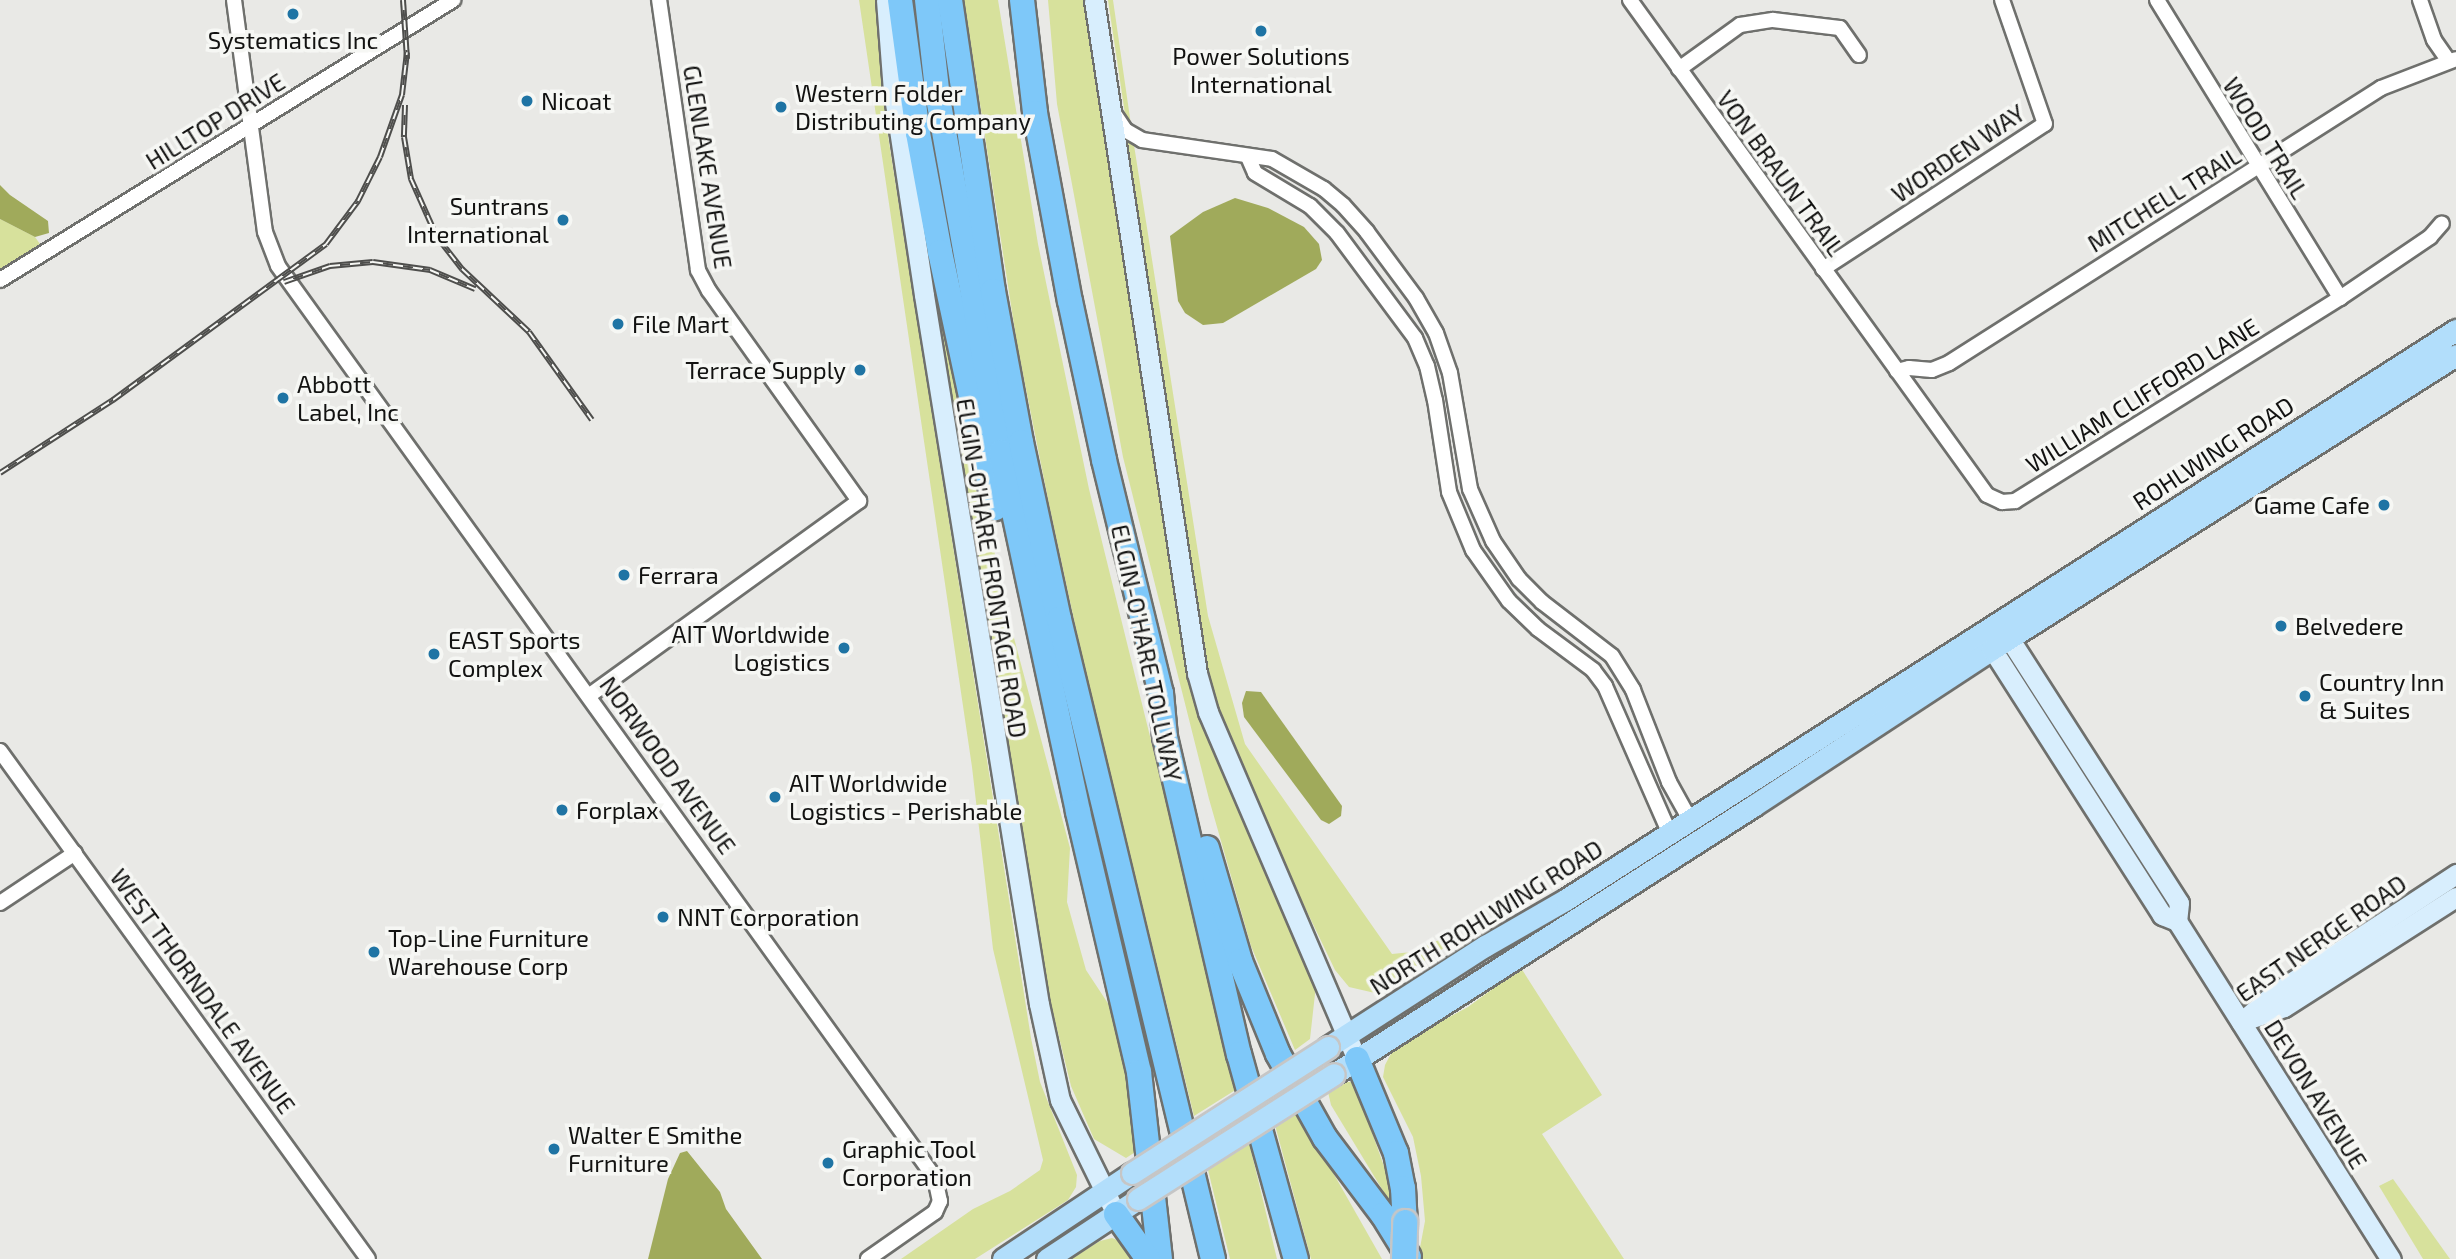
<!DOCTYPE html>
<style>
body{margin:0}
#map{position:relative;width:2456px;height:1259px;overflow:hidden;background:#e9e9e6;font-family:"Exo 2",sans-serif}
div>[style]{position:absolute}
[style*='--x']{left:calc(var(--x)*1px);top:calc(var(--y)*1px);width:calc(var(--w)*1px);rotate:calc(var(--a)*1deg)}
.green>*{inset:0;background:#d7e19c}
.water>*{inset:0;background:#a0aa5b}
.roads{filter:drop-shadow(2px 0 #6f706d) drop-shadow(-2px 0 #6f706d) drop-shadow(0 2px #6f706d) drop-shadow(0 -2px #6f706d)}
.minor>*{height:14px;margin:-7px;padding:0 7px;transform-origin:7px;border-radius:7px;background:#fff}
.secondary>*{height:19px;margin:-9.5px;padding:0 9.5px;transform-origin:9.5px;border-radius:9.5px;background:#d8eefd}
.primary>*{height:21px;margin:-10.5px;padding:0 10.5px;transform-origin:10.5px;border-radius:10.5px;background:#b2defb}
.motorway>*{height:24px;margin:-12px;padding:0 12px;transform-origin:12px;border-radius:12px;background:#7ec8f9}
.rail>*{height:6px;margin-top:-3px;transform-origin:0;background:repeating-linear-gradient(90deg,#f6f7f4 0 10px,#4e4e4c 0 20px);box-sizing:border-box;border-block:2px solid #4e4e4c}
.bridges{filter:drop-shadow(2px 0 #c6c6c6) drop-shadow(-2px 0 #c6c6c6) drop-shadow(0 2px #c6c6c6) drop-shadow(0 -2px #c6c6c6)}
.primary-bridge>*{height:21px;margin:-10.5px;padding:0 10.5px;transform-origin:10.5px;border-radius:10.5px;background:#b2defb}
.motorway-bridge>*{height:24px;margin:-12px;padding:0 12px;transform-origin:12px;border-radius:12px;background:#7ec8f9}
.dots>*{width:19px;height:19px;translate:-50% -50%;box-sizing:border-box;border:4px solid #f6f7f4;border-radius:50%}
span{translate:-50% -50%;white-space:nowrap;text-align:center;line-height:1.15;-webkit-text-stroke:7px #f6f7f4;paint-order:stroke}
.poi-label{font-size:24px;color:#121211}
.left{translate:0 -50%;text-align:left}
.right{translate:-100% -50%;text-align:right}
.street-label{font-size:24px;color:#121211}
</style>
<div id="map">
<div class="green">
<i style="clip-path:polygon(859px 0,876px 0,888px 136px,1031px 1038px,1040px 1082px,1077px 1175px,1076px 1187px,1068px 1200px,975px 1259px,901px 1259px,973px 1209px,1010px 1191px,1040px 1170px,1043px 1160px,993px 949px,972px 767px)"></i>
<i style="clip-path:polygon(964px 0,998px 0,1038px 244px,1089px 489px,1237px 1089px,1194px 1116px,1086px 675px,1050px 509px,1017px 344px)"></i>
<i style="clip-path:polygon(1048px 0,1084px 0,1186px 667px,1195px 700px,1316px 985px,1310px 1039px,1295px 1050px,1251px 946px,1209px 799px,1123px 457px,1057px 104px)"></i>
<i style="clip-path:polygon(1108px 0,1113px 0,1131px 125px,1125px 114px)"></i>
<i style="clip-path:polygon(904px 111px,933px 271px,1010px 623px,1070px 848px,1067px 902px,1086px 970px,1113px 1011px,1140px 1149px,1126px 1158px,1094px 1139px,1071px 1086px,1038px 951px)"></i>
<i style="clip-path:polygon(1126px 142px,1134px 145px,1208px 616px,1245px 744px,1392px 954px,1412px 952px,1439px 940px,1450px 944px,1375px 993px,1349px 987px,1335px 970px,1288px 872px,1215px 699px,1199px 638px)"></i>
<i style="clip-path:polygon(0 219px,35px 237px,40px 244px,0 272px)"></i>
<i style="clip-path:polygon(1521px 968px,1602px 1095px,1542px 1134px,1624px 1259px,1423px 1259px,1419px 1253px,1425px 1221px,1421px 1176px,1413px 1137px,1383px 1077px,1385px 1065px,1395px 1046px,1468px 1007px)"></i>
<i style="clip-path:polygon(1345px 1082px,1353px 1082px,1356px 1087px,1386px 1172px,1394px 1209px,1331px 1105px,1328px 1092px)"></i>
<i style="clip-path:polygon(1298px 1111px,1382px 1259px,1311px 1259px,1275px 1125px)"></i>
<i style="clip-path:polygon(1249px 1142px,1277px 1259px,1230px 1259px,1208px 1170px)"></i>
<i style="clip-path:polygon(2393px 1179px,2450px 1259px,2423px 1259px,2379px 1186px)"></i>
<i style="clip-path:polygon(1112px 1238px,1125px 1243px,1125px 1250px,1134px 1259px,1071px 1259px,1100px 1241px)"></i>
</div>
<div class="water">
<i style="clip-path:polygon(0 185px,10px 195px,48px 221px,49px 233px,35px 237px,0 219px)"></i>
<i style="clip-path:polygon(1235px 198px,1268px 208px,1304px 227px,1319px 244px,1322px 260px,1316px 269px,1223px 323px,1203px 325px,1185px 313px,1178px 301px,1170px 236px,1203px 212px)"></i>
<i style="clip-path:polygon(1246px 691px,1261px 692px,1342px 806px,1341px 816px,1329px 824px,1321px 820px,1244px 717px,1242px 703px)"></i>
<i style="clip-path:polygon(687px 1151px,720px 1192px,726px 1209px,762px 1259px,648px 1259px,668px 1179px,680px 1153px)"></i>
</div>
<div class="roads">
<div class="minor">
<i style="--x:234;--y:0;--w:234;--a:82.4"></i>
<i style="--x:265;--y:232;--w:36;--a:69"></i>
<i style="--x:278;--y:266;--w:1124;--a:54.23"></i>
<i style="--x:935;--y:1178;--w:24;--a:78"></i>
<i style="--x:940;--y:1201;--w:12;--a:114"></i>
<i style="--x:935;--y:1212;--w:82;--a:145"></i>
<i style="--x:1630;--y:0;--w:610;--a:54.2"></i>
<i style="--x:1987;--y:495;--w:17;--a:25"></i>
<i style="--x:2002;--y:502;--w:13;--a:-4"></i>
<i style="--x:2015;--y:501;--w:383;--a:-32"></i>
<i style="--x:2340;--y:298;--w:109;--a:-34.1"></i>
<i style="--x:2430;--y:237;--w:18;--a:-49"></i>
<i style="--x:2157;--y:0;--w:350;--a:58.4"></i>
<i style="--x:2420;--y:0;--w:42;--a:70.7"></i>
<i style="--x:2434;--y:40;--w:24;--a:55"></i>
<i style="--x:1679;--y:69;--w:75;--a:-35.8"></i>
<i style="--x:1740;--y:25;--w:33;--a:-9"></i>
<i style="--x:1773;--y:20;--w:67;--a:6.8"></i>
<i style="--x:1840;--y:28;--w:33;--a:55"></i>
<i style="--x:1113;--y:112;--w:22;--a:56"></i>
<i style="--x:1125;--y:130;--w:20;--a:30"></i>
<i style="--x:1142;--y:140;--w:131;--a:8.3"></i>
<i style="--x:1272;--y:159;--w:60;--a:30"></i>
<i style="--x:1324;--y:189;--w:25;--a:40"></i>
<i style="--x:1343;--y:205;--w:36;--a:48"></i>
<i style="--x:1367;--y:232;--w:82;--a:53.4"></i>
<i style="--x:1416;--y:298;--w:40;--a:60.3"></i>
<i style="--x:1436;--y:333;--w:42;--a:70.7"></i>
<i style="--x:1450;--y:373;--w:118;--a:80.2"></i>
<i style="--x:1470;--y:489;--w:57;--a:66.1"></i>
<i style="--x:1493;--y:541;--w:46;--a:55.6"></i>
<i style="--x:1519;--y:579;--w:33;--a:45"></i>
<i style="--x:1542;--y:602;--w:88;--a:37.6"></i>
<i style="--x:1612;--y:656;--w:40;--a:58"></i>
<i style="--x:1633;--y:690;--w:99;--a:68.6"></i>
<i style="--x:1669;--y:782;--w:41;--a:60.9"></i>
<i style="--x:1248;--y:157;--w:17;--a:66"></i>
<i style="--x:1255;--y:173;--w:64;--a:31"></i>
<i style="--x:1310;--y:206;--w:38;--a:45"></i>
<i style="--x:1337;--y:233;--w:131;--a:53.4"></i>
<i style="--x:1415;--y:338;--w:30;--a:67"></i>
<i style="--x:1427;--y:366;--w:35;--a:77"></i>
<i style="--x:1435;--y:400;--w:93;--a:81.3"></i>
<i style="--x:1449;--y:492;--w:63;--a:67.5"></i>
<i style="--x:1473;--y:550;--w:62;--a:54.8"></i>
<i style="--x:1509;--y:601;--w:40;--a:44"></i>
<i style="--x:1538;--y:629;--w:69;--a:36.7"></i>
<i style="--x:1593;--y:670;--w:20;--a:53"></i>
<i style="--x:1605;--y:686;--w:159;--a:66.3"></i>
<i style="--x:1823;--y:269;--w:265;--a:-33.2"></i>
<i style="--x:2045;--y:124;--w:131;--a:-109.1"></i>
<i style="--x:0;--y:280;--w:533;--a:-31.72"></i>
<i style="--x:1897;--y:371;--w:12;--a:-14"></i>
<i style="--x:1909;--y:368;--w:23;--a:5"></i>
<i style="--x:1932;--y:370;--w:18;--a:-22"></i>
<i style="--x:1949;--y:363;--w:512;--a:-32.48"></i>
<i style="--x:2381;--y:88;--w:80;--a:-21.1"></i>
<i style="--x:590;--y:695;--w:332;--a:-35.8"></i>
<i style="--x:859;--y:501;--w:258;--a:-125.5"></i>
<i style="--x:709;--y:291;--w:24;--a:-118"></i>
<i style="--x:698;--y:270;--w:273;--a:-98.2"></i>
<i style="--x:0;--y:751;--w:627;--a:54.08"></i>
<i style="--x:0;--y:903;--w:90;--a:-33.7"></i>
</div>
<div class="secondary">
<i style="--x:886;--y:0;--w:90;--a:85.6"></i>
<i style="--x:893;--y:90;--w:207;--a:81.4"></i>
<i style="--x:924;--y:295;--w:718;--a:80.79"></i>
<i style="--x:1039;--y:1004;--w:98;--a:77.7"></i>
<i style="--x:1060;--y:1100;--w:127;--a:63.8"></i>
<i style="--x:1094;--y:0;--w:681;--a:81.3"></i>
<i style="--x:1197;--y:673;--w:41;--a:74.2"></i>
<i style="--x:1208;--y:712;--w:378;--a:66.8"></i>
<i style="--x:2000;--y:624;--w:331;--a:57.3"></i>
<i style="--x:2179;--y:903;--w:18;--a:96"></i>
<i style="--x:2177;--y:921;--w:400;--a:57.7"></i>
<i style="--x:1985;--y:638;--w:329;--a:57.4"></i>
<i style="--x:2162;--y:915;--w:16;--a:22"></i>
<i style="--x:2249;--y:1019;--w:37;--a:-19"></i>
<i style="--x:2284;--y:1007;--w:204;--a:-32.6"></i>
<i style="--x:2241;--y:1022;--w:45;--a:-40.5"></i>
<i style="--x:2275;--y:993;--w:217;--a:-33.3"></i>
</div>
<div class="primary">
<i style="--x:1328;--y:1047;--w:187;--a:-32.8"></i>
<i style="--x:1485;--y:946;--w:92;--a:-29.9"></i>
<i style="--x:1565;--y:900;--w:1058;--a:-32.61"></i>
<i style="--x:1334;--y:1074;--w:497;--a:-32.6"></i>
<i style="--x:1753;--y:806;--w:286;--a:-33.3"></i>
<i style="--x:1992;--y:649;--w:549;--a:-32.36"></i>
<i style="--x:1003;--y:1259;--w:155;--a:-33.7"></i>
<i style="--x:1047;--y:1259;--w:109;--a:-33.4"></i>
</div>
<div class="motorway">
<i style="--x:900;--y:0;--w:134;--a:82.3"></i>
<i style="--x:918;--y:133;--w:121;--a:79.5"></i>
<i style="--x:940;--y:252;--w:262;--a:77.9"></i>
<i style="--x:927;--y:0;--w:99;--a:83.6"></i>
<i style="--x:938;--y:98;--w:360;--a:79.9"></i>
<i style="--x:1001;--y:452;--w:368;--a:77.9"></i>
<i style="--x:1078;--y:812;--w:267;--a:76.8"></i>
<i style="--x:1139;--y:1072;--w:188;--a:83.6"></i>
<i style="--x:950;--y:0;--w:294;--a:81.6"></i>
<i style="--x:993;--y:291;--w:154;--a:79.5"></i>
<i style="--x:1021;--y:442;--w:181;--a:77.9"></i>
<i style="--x:1059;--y:619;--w:658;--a:76.47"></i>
<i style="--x:1022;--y:0;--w:114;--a:83.4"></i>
<i style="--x:1035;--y:113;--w:191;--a:79.5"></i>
<i style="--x:1070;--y:301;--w:163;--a:77.9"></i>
<i style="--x:1104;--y:460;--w:240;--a:76.3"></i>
<i style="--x:1161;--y:693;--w:44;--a:84.8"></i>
<i style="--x:1165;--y:737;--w:326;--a:76.9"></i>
<i style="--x:1239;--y:1054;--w:213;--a:74.5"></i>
<i style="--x:1207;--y:848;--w:118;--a:73.7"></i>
<i style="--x:1240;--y:961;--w:100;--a:67.8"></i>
<i style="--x:1278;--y:1054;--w:96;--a:60.8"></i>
<i style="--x:1325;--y:1138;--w:96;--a:53"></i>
<i style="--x:1383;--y:1215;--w:49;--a:58.2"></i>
<i style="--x:1357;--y:1059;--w:102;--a:67.5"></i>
<i style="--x:1396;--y:1153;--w:36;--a:79"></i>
<i style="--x:1403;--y:1188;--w:34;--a:87"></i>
<i style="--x:1116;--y:1214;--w:55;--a:54.6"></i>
</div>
</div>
<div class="rail">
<i style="--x:403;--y:0;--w:59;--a:86.1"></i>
<i style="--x:405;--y:105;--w:32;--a:92"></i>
<i style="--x:404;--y:137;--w:43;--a:80.5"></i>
<i style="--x:411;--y:179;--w:64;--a:65.9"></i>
<i style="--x:437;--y:237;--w:41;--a:52"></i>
<i style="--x:462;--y:269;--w:92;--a:43.2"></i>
<i style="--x:529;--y:332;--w:108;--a:54.4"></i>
<i style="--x:284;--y:282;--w:49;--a:-19.2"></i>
<i style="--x:330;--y:266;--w:43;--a:-5.3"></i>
<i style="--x:373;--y:262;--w:58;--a:8"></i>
<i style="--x:430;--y:270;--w:49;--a:22.9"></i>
<i style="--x:0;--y:473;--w:135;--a:-32.9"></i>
<i style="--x:113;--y:400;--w:264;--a:-36.2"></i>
<i style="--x:326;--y:244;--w:54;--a:-53.3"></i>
<i style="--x:358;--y:201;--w:49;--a:-63.4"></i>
<i style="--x:380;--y:157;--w:66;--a:-70.5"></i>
<i style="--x:402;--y:95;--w:43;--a:-83.4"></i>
</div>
<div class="bridges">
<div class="primary-bridge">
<i style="--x:1132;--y:1173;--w:233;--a:-32.7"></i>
<i style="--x:1138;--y:1199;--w:232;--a:-32.5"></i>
</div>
<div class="motorway-bridge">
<i style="--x:1404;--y:1259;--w:37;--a:-88"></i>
</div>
</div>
<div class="dots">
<i style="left:293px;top:14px;background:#1f74a4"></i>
<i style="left:1261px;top:31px;background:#1f74a4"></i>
<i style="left:527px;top:101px;background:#1f74a4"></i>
<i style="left:781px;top:107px;background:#1f74a4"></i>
<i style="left:563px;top:220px;background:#1f74a4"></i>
<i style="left:618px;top:324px;background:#1f74a4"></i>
<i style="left:860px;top:370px;background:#1f74a4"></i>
<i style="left:283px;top:398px;background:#1f74a4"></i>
<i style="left:2384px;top:505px;background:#1f74a4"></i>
<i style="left:624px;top:575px;background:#1f74a4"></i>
<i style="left:2281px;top:626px;background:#1f74a4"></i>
<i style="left:844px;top:648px;background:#1f74a4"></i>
<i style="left:434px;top:654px;background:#1f74a4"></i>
<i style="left:2305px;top:696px;background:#1f74a4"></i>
<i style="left:775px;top:797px;background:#1f74a4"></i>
<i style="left:562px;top:810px;background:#1f74a4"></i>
<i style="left:663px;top:917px;background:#1f74a4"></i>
<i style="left:374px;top:952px;background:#1f74a4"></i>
<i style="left:554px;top:1149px;background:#1f74a4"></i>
<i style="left:828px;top:1163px;background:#1f74a4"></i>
</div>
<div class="poi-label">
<span style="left:293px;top:40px">Systematics Inc</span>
<span style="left:1261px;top:70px">Power Solutions<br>International</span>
<span class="left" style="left:795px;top:107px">Western Folder<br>Distributing Company</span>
<span class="left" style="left:541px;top:101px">Nicoat</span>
<span class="right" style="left:549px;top:220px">Suntrans<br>International</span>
<span class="left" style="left:632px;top:324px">File Mart</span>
<span class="right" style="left:846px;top:370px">Terrace Supply</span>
<span class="left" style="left:297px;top:398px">Abbott<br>Label, Inc</span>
<span class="right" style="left:2370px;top:505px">Game Cafe</span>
<span class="left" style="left:638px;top:575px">Ferrara</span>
<span class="left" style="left:2295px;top:626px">Belvedere</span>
<span class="right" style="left:830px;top:648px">AIT Worldwide<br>Logistics</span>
<span class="left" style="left:448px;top:654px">EAST Sports<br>Complex</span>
<span class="left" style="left:2319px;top:696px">Country Inn<br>&amp; Suites</span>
<span class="left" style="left:789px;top:797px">AIT Worldwide<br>Logistics - Perishable</span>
<span class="left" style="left:576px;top:810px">Forplax</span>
<span class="left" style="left:677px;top:917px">NNT Corporation</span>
<span class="left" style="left:388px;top:952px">Top-Line Furniture<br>Warehouse Corp</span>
<span class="left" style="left:568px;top:1149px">Walter E Smithe<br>Furniture</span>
<span class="left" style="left:842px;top:1163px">Graphic Tool<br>Corporation</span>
</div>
<div class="street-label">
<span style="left:215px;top:121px;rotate:-32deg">HILLTOP DRIVE</span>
<span style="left:2266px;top:138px;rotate:58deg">WOOD TRAIL</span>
<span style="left:1958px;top:153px;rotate:-34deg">WORDEN WAY</span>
<span style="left:708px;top:167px;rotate:81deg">GLENLAKE AVENUE</span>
<span style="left:1781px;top:173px;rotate:54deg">VON BRAUN TRAIL</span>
<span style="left:2164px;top:199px;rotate:-32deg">MITCHELL TRAIL</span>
<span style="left:2142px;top:395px;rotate:-32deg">WILLIAM CLIFFORD LANE</span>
<span style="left:2213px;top:453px;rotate:-33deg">ROHLWING ROAD</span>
<span style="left:992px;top:568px;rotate:81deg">ELGIN-O'HARE FRONTAGE ROAD</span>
<span style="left:1147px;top:653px;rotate:78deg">ELGIN-O'HARE TOLLWAY</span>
<span style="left:668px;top:765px;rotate:54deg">NORWOOD AVENUE</span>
<span style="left:1486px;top:917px;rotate:-32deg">NORTH ROHLWING ROAD</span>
<span style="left:2321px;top:938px;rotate:-35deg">EAST NERGE ROAD</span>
<span style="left:203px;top:991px;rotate:54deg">WEST THORNDALE AVENUE</span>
<span style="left:2316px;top:1094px;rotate:58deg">DEVON AVENUE</span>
</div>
</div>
